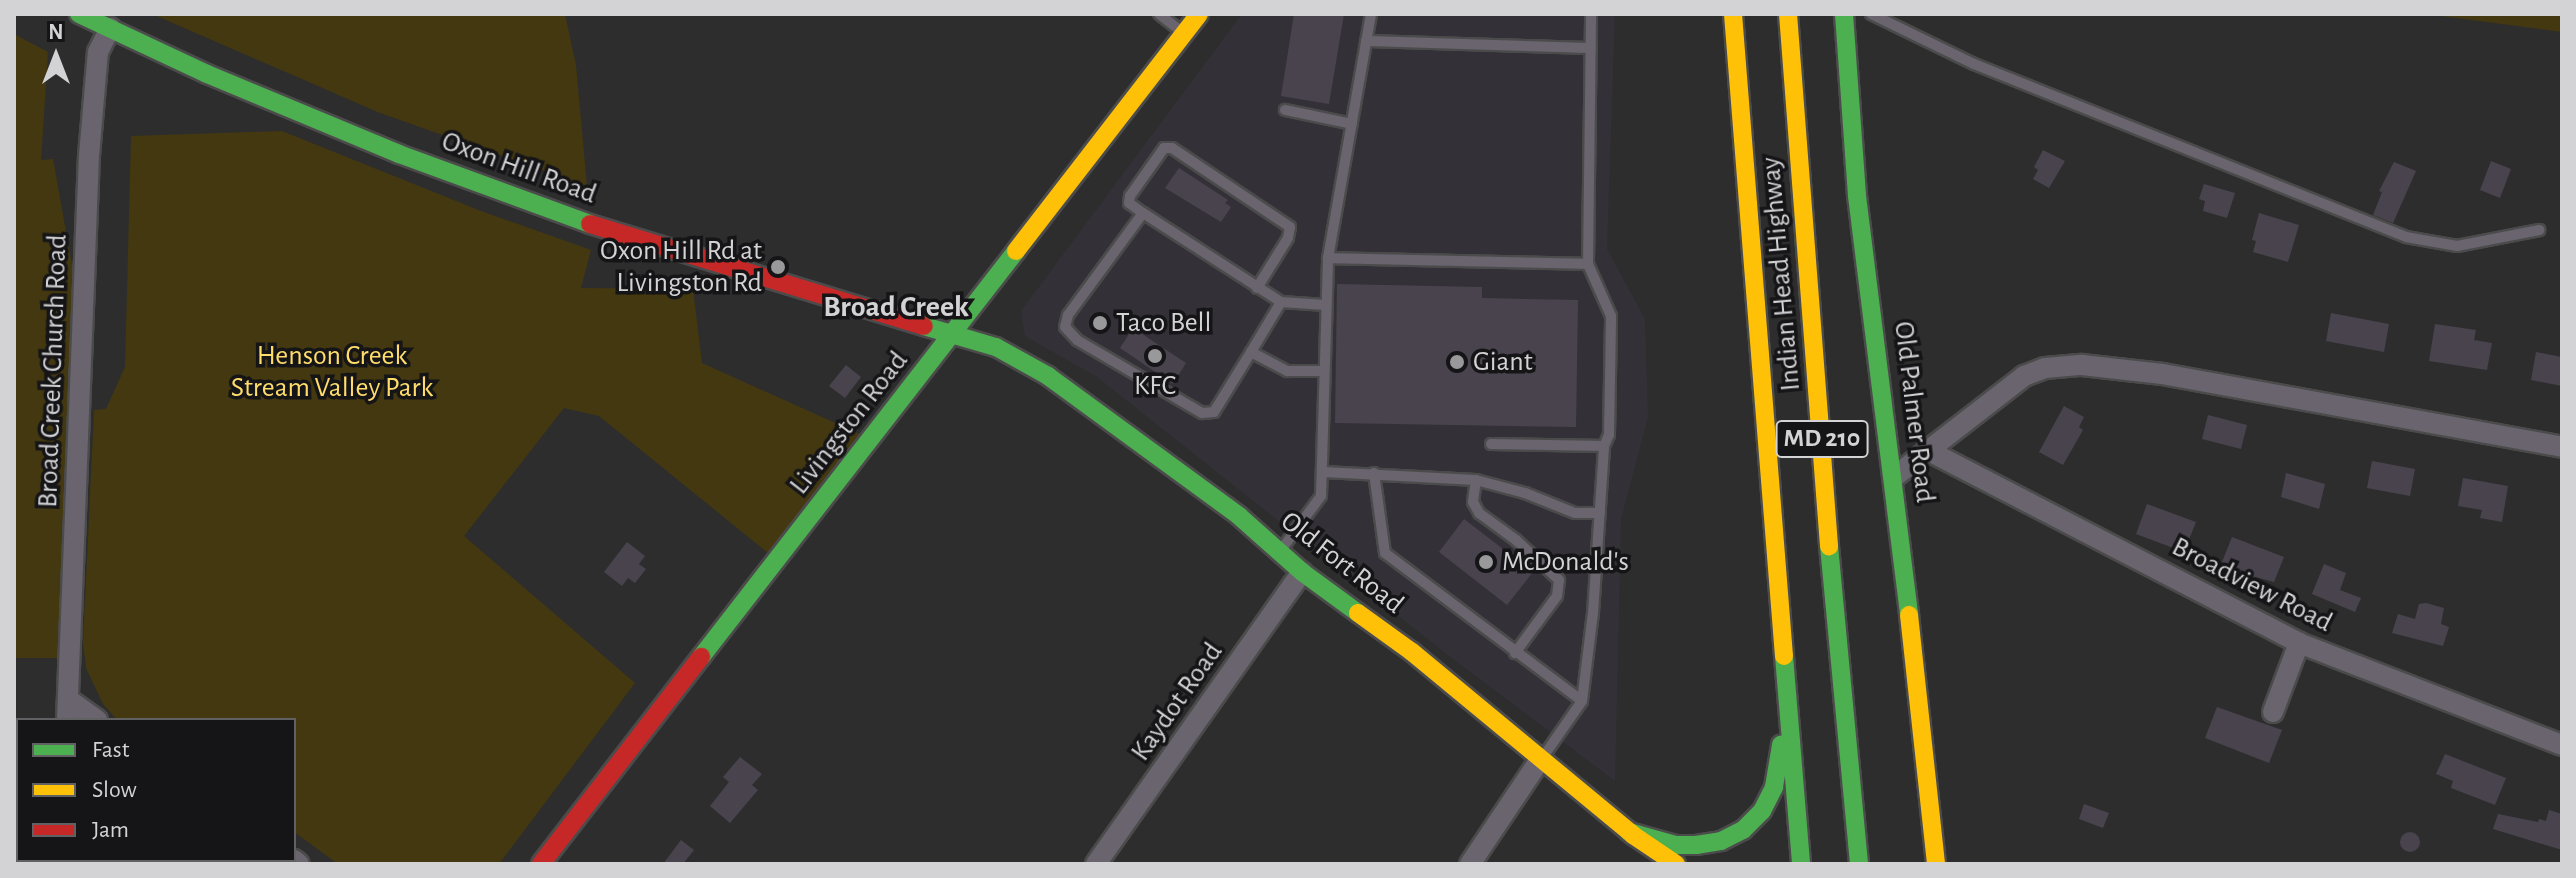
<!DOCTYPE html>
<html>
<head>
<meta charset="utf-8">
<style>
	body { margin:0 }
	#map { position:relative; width:2576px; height:878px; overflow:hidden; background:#2d2d2d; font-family:"Alegreya Sans",sans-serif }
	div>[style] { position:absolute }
	.built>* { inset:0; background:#343037 }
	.green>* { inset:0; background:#433810 }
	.building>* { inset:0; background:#49434e }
	.round { border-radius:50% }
	.roads { filter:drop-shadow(2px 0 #4b4b4b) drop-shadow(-2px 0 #4b4b4b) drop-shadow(0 2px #4b4b4b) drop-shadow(0 -2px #4b4b4b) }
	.lane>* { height:10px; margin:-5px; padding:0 5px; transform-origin:5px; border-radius:5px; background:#69646e }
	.street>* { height:20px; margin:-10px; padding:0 10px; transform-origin:10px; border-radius:10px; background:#69646e }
	.fast>* { height:18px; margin:-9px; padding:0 9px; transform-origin:9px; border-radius:9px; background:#4caf50 }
	.slow>* { height:18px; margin:-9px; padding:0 9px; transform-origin:9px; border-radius:9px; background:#ffc107 }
	.jam>* { height:18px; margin:-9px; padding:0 9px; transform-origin:9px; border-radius:9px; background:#c62828 }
	.dots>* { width:22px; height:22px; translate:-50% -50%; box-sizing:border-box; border:4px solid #151416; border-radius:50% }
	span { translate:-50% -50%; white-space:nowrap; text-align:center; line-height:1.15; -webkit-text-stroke:7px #151416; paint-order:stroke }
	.shield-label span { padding:2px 6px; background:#151416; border:2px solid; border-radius:6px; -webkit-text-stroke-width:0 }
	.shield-label { font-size:26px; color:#d3d2d4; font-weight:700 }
	.street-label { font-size:28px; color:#d3d2d4 }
	.poi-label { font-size:28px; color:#d3d2d4 }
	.right { translate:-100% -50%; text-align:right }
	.left { translate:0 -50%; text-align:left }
	.park-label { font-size:28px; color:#fedd6a }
	.neighbourhood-label { font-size:30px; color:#d3d2d4; font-weight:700 }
	.frame { position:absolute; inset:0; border:16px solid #d3d2d4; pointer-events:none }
	.legend { position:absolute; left:16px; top:718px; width:280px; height:144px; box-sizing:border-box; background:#151416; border:2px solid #616062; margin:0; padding:10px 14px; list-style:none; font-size:24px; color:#d3d2d4 }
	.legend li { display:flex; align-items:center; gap:16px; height:40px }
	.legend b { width:40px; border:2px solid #616062 }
	.north { position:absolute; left:16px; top:16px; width:80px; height:80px; -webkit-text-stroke:6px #151416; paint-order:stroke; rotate:0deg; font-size:22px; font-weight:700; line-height:32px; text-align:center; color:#d3d2d4 }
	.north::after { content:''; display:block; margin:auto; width:28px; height:36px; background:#d3d2d4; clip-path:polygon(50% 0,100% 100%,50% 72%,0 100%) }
</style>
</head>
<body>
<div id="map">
	<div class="built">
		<div style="clip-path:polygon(1242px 14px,1615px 14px,1607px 249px,1645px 319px,1648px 417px,1621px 519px,1615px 781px,1448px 655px,1097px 377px,1025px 336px,1021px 311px)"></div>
	</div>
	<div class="green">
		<div style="clip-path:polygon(152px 14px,565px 14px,576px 65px,587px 186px,380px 113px)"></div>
		<div style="clip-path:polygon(2426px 14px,2562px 14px,2562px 32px)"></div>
		<div style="clip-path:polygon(14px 34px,48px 52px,41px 160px,53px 159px,74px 277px,65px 658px,14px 658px)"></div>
		<div style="clip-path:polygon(282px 131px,481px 211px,591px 250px,581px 288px,693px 289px,702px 363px,862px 435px,768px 553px,599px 416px,564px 408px,464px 536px,635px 683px,499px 864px,338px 864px,294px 832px,294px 720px,117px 720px,103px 704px,86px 668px,83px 643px,94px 410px,106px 409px,125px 367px,131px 136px)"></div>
		<div style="clip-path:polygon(84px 860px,268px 860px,268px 864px,84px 864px)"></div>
	</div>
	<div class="building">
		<div style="clip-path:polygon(1294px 14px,1344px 14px,1329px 104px,1281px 96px)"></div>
		<div style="clip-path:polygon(2043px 150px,2065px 161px,2049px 188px,2033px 179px,2038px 170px,2034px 167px)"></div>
		<div style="clip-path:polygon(2491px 161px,2511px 169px,2500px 198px,2480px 190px)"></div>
		<div style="clip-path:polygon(2394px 162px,2416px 171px,2393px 223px,2373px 215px,2382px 192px,2379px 191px)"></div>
		<div style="clip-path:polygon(1179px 168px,1228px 200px,1225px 203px,1231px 207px,1221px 222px,1165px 188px)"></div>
		<div style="clip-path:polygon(2204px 184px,2235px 193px,2227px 218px,2203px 211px,2205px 201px,2199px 199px)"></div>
		<div style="clip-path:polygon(2259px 213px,2299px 225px,2288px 262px,2253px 252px,2256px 241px,2252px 240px)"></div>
		<div style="clip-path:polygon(1337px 284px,1482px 287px,1482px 298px,1578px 300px,1576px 427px,1335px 423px)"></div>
		<div style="clip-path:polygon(2331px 313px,2389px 324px,2384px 352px,2326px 341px)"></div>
		<div style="clip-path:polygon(2435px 324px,2476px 330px,2474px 340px,2492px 343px,2487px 370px,2429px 361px)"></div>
		<div style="clip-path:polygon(1133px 328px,1186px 363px,1173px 384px,1120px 348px)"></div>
		<div style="clip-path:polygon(2536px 352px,2562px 357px,2562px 386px,2531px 380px)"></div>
		<div style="clip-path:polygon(846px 365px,861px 377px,845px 398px,829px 386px)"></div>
		<div style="clip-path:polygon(2064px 406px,2084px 417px,2079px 427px,2083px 430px,2063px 465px,2039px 452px)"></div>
		<div style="clip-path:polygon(2208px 415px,2247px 425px,2241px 449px,2202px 439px)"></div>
		<div style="clip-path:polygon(2372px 461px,2415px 469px,2410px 496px,2367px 488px)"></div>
		<div style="clip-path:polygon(2286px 473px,2325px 484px,2319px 509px,2281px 497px)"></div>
		<div style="clip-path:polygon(2463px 478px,2508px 486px,2502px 522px,2480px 518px,2482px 510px,2458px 506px)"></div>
		<div style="clip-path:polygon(2147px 504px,2196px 522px,2184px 552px,2136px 534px)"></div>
		<div style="clip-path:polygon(1464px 519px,1533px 572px,1507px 605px,1439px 552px)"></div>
		<div style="clip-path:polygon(2232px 537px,2284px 557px,2274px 582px,2233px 571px,2235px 567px,2222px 562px)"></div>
		<div style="clip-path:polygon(627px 542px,645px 556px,639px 564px,646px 569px,635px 583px,628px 578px,622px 586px,604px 572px)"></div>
		<div style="clip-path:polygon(2324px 564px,2346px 573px,2340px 590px,2361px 598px,2355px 612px,2312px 594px)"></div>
		<div style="clip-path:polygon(2426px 603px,2444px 608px,2441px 624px,2449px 627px,2443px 646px,2392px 633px,2398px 614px,2415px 619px,2419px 604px)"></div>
		<div style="clip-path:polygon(2217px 707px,2282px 730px,2269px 763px,2205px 738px)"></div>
		<div style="clip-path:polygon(2445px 754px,2506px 778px,2495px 805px,2451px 788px,2453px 781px,2436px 774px)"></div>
		<div style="clip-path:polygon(740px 757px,762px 774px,752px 785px,758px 790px,730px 823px,710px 806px,729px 782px,723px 777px)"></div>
		<div style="clip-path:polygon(2084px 804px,2109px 813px,2103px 828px,2079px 819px)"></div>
		<div style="clip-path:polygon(2549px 810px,2562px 814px,2562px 850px,2493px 829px,2498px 814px,2538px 822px,2539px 819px,2546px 821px)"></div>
		<div class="round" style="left:2400px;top:832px;width:20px;height:20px"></div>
		<div style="clip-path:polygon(681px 840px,694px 850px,683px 864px,663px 864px)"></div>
	</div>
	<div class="roads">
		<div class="lane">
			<div style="left:1159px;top:14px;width:31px;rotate:38deg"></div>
			<div style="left:1871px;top:14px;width:114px;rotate:25.9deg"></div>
			<div style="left:1974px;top:64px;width:465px;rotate:21.8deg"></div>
			<div style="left:2406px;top:237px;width:52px;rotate:10deg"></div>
			<div style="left:2457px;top:246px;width:84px;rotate:-11deg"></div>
			<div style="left:1366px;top:41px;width:225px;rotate:1.8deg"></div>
			<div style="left:1285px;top:110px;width:68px;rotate:11.8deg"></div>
			<div style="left:1143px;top:213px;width:164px;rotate:32.8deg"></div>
			<div style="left:1281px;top:302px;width:45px;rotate:3.8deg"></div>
			<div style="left:1328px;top:258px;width:260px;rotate:1.3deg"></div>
			<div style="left:1257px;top:288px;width:59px;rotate:-58.2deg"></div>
			<div style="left:1288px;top:238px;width:11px;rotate:-80deg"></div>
			<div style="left:1290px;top:227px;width:142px;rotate:-146.2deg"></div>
			<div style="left:1172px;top:148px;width:8px;rotate:180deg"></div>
			<div style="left:1164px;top:148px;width:59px;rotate:125.3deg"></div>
			<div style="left:1130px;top:196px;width:7px;rotate:98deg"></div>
			<div style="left:1129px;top:203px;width:17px;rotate:36deg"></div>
			<div style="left:1143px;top:213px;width:127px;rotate:126.3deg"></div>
			<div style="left:1068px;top:315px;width:12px;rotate:104deg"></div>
			<div style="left:1065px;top:327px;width:18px;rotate:47deg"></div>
			<div style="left:1077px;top:340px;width:145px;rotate:30.3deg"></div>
			<div style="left:1202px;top:413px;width:12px;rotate:-5deg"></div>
			<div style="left:1214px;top:412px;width:70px;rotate:-58.3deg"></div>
			<div style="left:1251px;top:352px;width:41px;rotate:27.8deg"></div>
			<div style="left:1287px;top:371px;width:37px"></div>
			<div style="left:1251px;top:352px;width:58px;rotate:-59deg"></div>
			<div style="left:1491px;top:444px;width:113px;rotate:1deg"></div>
			<div style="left:1324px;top:472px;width:152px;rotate:3deg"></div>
			<div style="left:1476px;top:480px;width:51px;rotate:14.9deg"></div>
			<div style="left:1525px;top:493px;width:54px;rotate:21.8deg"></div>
			<div style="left:1575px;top:513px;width:25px"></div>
			<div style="left:1374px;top:473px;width:81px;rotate:82.2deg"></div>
			<div style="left:1385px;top:553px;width:246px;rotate:36.9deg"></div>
			<div style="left:1476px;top:480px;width:22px;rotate:98deg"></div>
			<div style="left:1473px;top:502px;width:13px;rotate:61deg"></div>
			<div style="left:1479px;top:513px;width:46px;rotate:36.1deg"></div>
			<div style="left:1516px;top:540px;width:59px;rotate:42.9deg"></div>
			<div style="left:1559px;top:580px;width:16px;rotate:97deg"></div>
			<div style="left:1557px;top:596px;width:71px;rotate:126.4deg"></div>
			<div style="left:1281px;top:550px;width:67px;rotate:-53.5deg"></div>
			<div style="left:1321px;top:496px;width:238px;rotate:-88.3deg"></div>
			<div style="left:1328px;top:258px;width:248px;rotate:-80deg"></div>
			<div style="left:1543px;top:757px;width:68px;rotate:-55.1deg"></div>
			<div style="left:1582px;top:701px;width:89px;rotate:-82.9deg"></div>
			<div style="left:1593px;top:613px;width:167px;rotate:-86.2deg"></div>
			<div style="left:1604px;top:446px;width:12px;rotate:-66deg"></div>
			<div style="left:1609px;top:435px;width:119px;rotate:-89deg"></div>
			<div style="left:1611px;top:316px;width:57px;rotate:-113.9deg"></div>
			<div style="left:1588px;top:264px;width:250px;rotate:-89.3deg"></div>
			<div style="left:14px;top:845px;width:4px"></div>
		</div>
		<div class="street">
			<div style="left:1927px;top:450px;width:419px;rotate:27.4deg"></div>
			<div style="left:2299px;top:643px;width:282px;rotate:21.2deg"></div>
			<div style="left:1894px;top:477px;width:165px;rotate:-37.8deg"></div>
			<div style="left:2024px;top:376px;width:22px;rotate:-21deg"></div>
			<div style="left:2045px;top:368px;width:37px;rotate:-5deg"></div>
			<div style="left:2082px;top:365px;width:81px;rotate:6.4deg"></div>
			<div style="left:2162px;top:374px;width:407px;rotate:10.3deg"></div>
			<div style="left:68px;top:699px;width:36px;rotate:36deg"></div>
			<div style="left:2273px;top:712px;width:74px;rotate:-69.4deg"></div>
			<div style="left:67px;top:720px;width:564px;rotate:-87.77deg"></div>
			<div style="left:89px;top:156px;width:104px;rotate:-85.1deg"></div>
			<div style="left:98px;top:52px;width:27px;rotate:-63deg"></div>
			<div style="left:294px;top:860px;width:6px;rotate:39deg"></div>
			<div style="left:64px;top:864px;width:4px;rotate:-90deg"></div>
			<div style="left:1096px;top:864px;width:357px;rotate:-54.8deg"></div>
			<div style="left:1470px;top:864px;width:125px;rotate:-56.1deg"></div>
		</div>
		<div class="fast">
			<div style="left:79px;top:14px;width:141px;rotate:25.1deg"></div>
			<div style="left:207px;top:74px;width:208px;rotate:22.6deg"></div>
			<div style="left:399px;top:154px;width:203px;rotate:20.1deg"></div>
			<div style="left:1844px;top:14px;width:182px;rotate:85.9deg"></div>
			<div style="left:1857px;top:196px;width:422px;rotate:82.9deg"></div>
			<div style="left:924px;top:326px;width:75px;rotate:16.3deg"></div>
			<div style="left:996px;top:347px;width:60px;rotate:29.1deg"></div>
			<div style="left:1048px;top:376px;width:237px;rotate:36.2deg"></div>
			<div style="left:1239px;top:516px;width:84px;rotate:41.6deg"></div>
			<div style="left:1302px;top:572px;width:69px;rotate:36.2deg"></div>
			<div style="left:1829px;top:546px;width:319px;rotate:84.6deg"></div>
			<div style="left:1784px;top:656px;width:209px;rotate:85.3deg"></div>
			<div style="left:701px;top:657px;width:514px;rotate:-52.19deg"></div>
			<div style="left:1629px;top:832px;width:49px;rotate:15.5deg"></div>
			<div style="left:1676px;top:845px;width:20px"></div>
			<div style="left:1696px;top:845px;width:25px;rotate:-9deg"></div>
			<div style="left:1721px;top:841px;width:25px;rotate:-27deg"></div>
			<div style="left:1743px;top:830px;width:27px;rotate:-45deg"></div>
			<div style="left:1762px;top:811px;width:27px;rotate:-63deg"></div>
			<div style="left:1774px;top:787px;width:43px;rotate:-80.5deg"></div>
		</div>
		<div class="slow">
			<div style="left:1733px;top:14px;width:644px;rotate:85.46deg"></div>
			<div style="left:1788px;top:14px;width:534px;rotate:85.59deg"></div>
			<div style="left:1016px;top:251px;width:299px;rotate:-52.3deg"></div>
			<div style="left:1358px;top:613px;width:67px;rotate:35.8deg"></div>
			<div style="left:1412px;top:652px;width:287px;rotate:39.6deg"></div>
			<div style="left:1633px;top:835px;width:52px;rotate:34deg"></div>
			<div style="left:1909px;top:615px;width:250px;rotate:83.8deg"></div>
		</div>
		<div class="jam">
			<div style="left:590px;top:224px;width:349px;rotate:17deg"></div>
			<div style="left:541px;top:864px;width:262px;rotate:-52.3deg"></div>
		</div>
	</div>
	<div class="dots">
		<div style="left:778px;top:267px;background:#99989a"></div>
		<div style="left:1100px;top:323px;background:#99989a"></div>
		<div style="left:1155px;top:356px;background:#99989a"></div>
		<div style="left:1457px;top:362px;background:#99989a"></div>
		<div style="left:1486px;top:562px;background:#99989a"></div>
	</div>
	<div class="shield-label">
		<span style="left:1822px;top:439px">MD 210</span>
	</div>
	<div class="street-label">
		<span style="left:519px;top:168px;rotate:20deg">Oxon Hill Road</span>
		<span style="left:1781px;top:274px;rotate:-95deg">Indian Head Highway</span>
		<span style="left:53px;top:371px;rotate:-88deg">Broad Creek Church Road</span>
		<span style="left:1914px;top:412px;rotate:83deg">Old Palmer Road</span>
		<span style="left:849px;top:423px;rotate:-52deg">Livingston Road</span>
		<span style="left:1342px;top:563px;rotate:38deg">Old Fort Road</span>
		<span style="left:2252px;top:585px;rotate:27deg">Broadview Road</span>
		<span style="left:1177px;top:702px;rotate:-55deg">Kaydot Road</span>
	</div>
	<div class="poi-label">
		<span class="right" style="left:762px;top:267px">Oxon Hill Rd at<br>Livingston Rd</span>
		<span class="left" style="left:1116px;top:323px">Taco Bell</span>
		<span class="left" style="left:1473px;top:362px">Giant</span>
		<span style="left:1155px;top:386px">KFC</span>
		<span class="left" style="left:1502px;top:562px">McDonald's</span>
	</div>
	<div class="park-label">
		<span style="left:332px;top:372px">Henson Creek<br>Stream Valley Park</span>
	</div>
	<div class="neighbourhood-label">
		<span style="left:896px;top:307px">Broad Creek</span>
	</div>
	<div class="frame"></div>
	<ul class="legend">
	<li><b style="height:10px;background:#4caf50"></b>Fast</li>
	<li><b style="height:10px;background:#ffc107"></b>Slow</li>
	<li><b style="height:10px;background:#c62828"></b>Jam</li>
	</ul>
	<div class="north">N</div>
</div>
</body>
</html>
